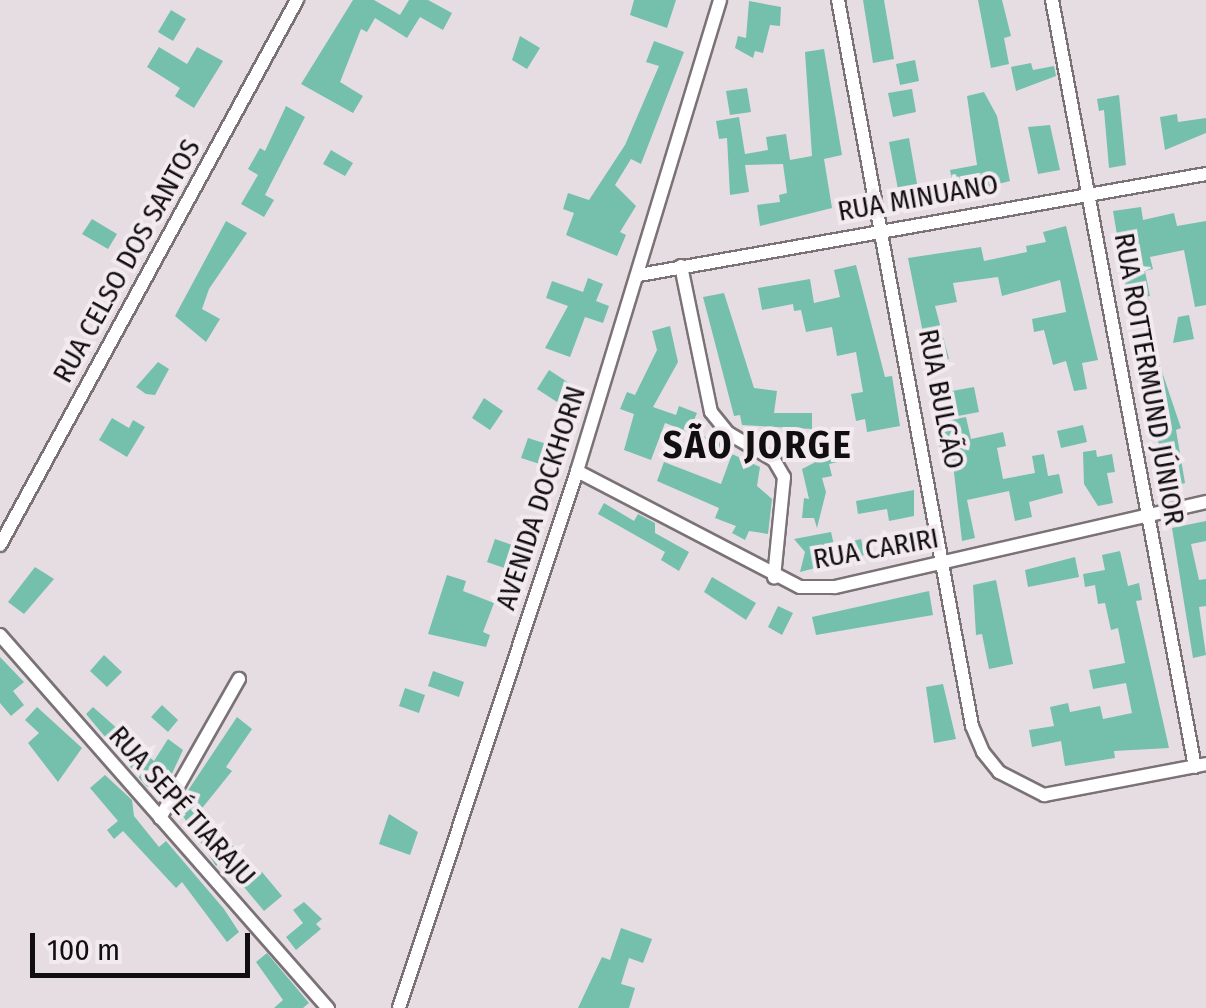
<!DOCTYPE html>
<html>
<head>
<meta charset="utf-8">
<style>
	body { margin:0 }
	#map { position:relative; width:1206px; height:1008px; overflow:hidden; background:#e6dde2; font-family:"Fira Sans Condensed",sans-serif }
	div>[style] { position:absolute }
	.building>* { inset:0; background:#75bfad }
	.roads { filter:drop-shadow(2px 0 #7a7277) drop-shadow(-2px 0 #7a7277) drop-shadow(0 2px #7a7277) drop-shadow(0 -2px #7a7277) }
	.minor>* { height:12px; margin:-6px; padding:0 6px; transform-origin:6px; border-radius:6px; background:#fff }
	span { translate:-50% -50%; white-space:nowrap; text-align:center; line-height:1.15; -webkit-text-stroke:8px #f3eaef; paint-order:stroke }
	.street-label { font-size:28px; color:#110e10 }
	.district-label { font-size:38px; color:#110e10; font-weight:700; letter-spacing:2.5px }
	.scale { position:absolute; left:30px; top:933px; width:220px; height:45px; box-sizing:border-box; border:5px solid #110e10; border-top:0; padding-left:12px; font-size:30px; line-height:35px; white-space:nowrap; color:#110e10; -webkit-text-stroke:8px #f3eaef; paint-order:stroke }
</style>
</head>
<body>
<div id="map">
	<div class="building">
		<div style="clip-path:polygon(353px 0,374px 0,400px 15px,409px 0,428px 0,452px 13px,443px 30px,420px 17px,407px 38px,375px 18px,367px 32px,361px 29px,340px 82px,363px 96px,353px 113px,301px 84px)"></div>
		<div style="clip-path:polygon(634px 0,676px 0,667px 28px,630px 15px)"></div>
		<div style="clip-path:polygon(863px 0,884px 0,894px 59px,873px 63px)"></div>
		<div style="clip-path:polygon(978px 0,1002px 0,1011px 36px,1004px 38px,1009px 64px,991px 68px)"></div>
		<div style="clip-path:polygon(749px 1px,781px 7px,780px 26px,770px 25px,763px 53px,755px 51px,753px 58px,735px 48px,738px 36px,746px 38px)"></div>
		<div style="clip-path:polygon(171px 10px,186px 19px,173px 41px,158px 32px)"></div>
		<div style="clip-path:polygon(520px 36px,540px 48px,527px 69px,512px 60px)"></div>
		<div style="clip-path:polygon(654px 41px,684px 52px,641px 164px,631px 159px,615px 185px,636px 206px,620px 232px,626px 235px,617px 256px,566px 235px,574px 213px,563px 209px,568px 193px,589px 200px,625px 145px,659px 66px,646px 62px)"></div>
		<div style="clip-path:polygon(159px 47px,187px 64px,197px 47px,223px 61px,194px 108px,175px 96px,180px 88px,147px 67px)"></div>
		<div style="clip-path:polygon(824px 49px,842px 155px,824px 159px,832px 208px,760px 226px,757px 205px,780px 202px,779px 195px,787px 193px,783px 164px,745px 165px,749px 192px,730px 195px,727px 138px,719px 139px,716px 121px,739px 117px,745px 154px,768px 150px,766px 137px,786px 134px,790px 160px,812px 156px,805px 52px)"></div>
		<div style="clip-path:polygon(915px 60px,919px 81px,900px 85px,896px 64px)"></div>
		<div style="clip-path:polygon(1031px 63px,1033px 70px,1054px 66px,1056px 76px,1016px 91px,1011px 67px)"></div>
		<div style="clip-path:polygon(747px 88px,751px 112px,730px 115px,726px 91px)"></div>
		<div style="clip-path:polygon(912px 89px,916px 112px,893px 117px,888px 93px)"></div>
		<div style="clip-path:polygon(984px 92px,997px 116px,1010px 181px,955px 195px,950px 170px,977px 165px,967px 96px)"></div>
		<div style="clip-path:polygon(1119px 95px,1126px 165px,1109px 168px,1104px 110px,1099px 111px,1097px 99px)"></div>
		<div style="clip-path:polygon(286px 106px,305px 117px,265px 195px,274px 200px,264px 217px,241px 204px,258px 175px,248px 169px,260px 148px,265px 151px)"></div>
		<div style="clip-path:polygon(1177px 114px,1178px 122px,1206px 118px,1206px 133px,1165px 150px,1160px 117px)"></div>
		<div style="clip-path:polygon(1050px 125px,1060px 170px,1038px 174px,1028px 127px)"></div>
		<div style="clip-path:polygon(909px 138px,920px 201px,901px 205px,889px 142px)"></div>
		<div style="clip-path:polygon(331px 150px,353px 163px,345px 176px,323px 164px)"></div>
		<div style="clip-path:polygon(1141px 207px,1143px 220px,1174px 213px,1177px 226px,1206px 221px,1206px 305px,1195px 307px,1184px 250px,1150px 257px,1153px 269px,1145px 271px,1150px 296px,1128px 300px,1113px 211px)"></div>
		<div style="clip-path:polygon(92px 219px,117px 234px,108px 249px,82px 234px)"></div>
		<div style="clip-path:polygon(226px 221px,247px 233px,209px 289px,202px 309px,220px 319px,206px 342px,175px 316px)"></div>
		<div style="clip-path:polygon(1066px 226px,1098px 360px,1082px 363px,1087px 389px,1074px 391px,1066px 361px,1053px 365px,1044px 330px,1034px 332px,1032px 319px,1066px 312px,1060px 280px,1002px 296px,998px 277px,953px 283px,957px 302px,935px 306px,949px 359px,929px 363px,908px 258px,981px 247px,984px 261px,1027px 252px,1026px 246px,1046px 242px,1043px 232px)"></div>
		<div style="clip-path:polygon(856px 265px,885px 377px,892px 376px,900px 426px,867px 432px,865px 419px,856px 421px,851px 394px,863px 392px,856px 352px,837px 356px,832px 327px,806px 332px,801px 310px,794px 311px,793px 304px,762px 310px,758px 288px,810px 279px,814px 303px,840px 297px,834px 270px)"></div>
		<div style="clip-path:polygon(588px 278px,603px 284px,596px 301px,609px 306px,603px 323px,585px 317px,570px 357px,545px 348px,568px 306px,546px 298px,552px 281px,583px 292px)"></div>
		<div style="clip-path:polygon(724px 293px,754px 388px,777px 391px,774px 413px,812px 413px,812px 429px,742px 425px,740px 415px,734px 416px,703px 297px)"></div>
		<div style="clip-path:polygon(1189px 315px,1194px 339px,1173px 343px,1178px 317px)"></div>
		<div style="clip-path:polygon(670px 326px,678px 362px,653px 407px,676px 415px,679px 406px,697px 413px,689px 432px,665px 423px,651px 460px,624px 450px,634px 414px,620px 409px,627px 392px,635px 395px,657px 350px,652px 331px)"></div>
		<div style="clip-path:polygon(1156px 354px,1181px 428px,1176px 430px,1185px 483px,1166px 488px,1144px 357px)"></div>
		<div style="clip-path:polygon(158px 362px,169px 369px,155px 395px,146px 394px,136px 387px)"></div>
		<div style="clip-path:polygon(549px 370px,569px 383px,557px 402px,537px 389px)"></div>
		<div style="clip-path:polygon(974px 387px,979px 412px,958px 416px,952px 391px)"></div>
		<div style="clip-path:polygon(484px 398px,503px 411px,490px 430px,472px 418px)"></div>
		<div style="clip-path:polygon(966px 417px,971px 439px,1003px 432px,1006px 446px,997px 448px,1003px 479px,1035px 473px,1032px 456px,1044px 454px,1048px 476px,1059px 474px,1063px 493px,1029px 502px,1032px 517px,1015px 521px,1009px 491px,967px 500px,975px 538px,962px 541px,951px 447px,940px 449px,935px 423px)"></div>
		<div style="clip-path:polygon(112px 418px,129px 428px,133px 420px,145px 427px,127px 457px,99px 440px)"></div>
		<div style="clip-path:polygon(1083px 425px,1087px 442px,1061px 448px,1057px 431px)"></div>
		<div style="clip-path:polygon(691px 431px,721px 443px,716px 457px,686px 445px)"></div>
		<div style="clip-path:polygon(528px 438px,550px 445px,543px 465px,521px 458px)"></div>
		<div style="clip-path:polygon(839px 450px,841px 461px,829px 464px,832px 476px,822px 478px,826px 492px,817px 528px,814px 518px,802px 518px,804px 498px,809px 499px,802px 469px)"></div>
		<div style="clip-path:polygon(1096px 450px,1097px 457px,1112px 454px,1115px 472px,1107px 473px,1113px 503px,1098px 506px,1084px 484px,1083px 452px)"></div>
		<div style="clip-path:polygon(732px 454px,760px 467px,757px 486px,772px 499px,768px 534px,749px 531px,745px 540px,732px 533px,736px 526px,715px 518px,719px 508px,657px 481px,664px 462px,721px 484px)"></div>
		<div style="clip-path:polygon(914px 490px,914px 516px,889px 521px,887px 509px,858px 514px,856px 501px)"></div>
		<div style="clip-path:polygon(604px 503px,634px 521px,638px 514px,655px 523px,655px 533px,689px 552px,679px 571px,661px 560px,665px 552px,598px 514px)"></div>
		<div style="clip-path:polygon(1206px 521px,1206px 541px,1191px 544px,1199px 580px,1206px 579px,1206px 606px,1199px 607px,1206px 655px,1193px 658px,1172px 528px)"></div>
		<div style="clip-path:polygon(831px 532px,834px 545px,861px 539px,865px 555px,800px 572px,805px 552px,794px 539px)"></div>
		<div style="clip-path:polygon(495px 539px,515px 546px,507px 569px,487px 562px)"></div>
		<div style="clip-path:polygon(1120px 551px,1128px 586px,1139px 583px,1142px 600px,1136px 601px,1169px 748px,1114px 751px,1115px 758px,1065px 766px,1061px 741px,1032px 747px,1029px 730px,1054px 726px,1050px 707px,1068px 703px,1070px 712px,1100px 706px,1103px 719px,1132px 713px,1126px 683px,1093px 689px,1089px 670px,1125px 663px,1118px 628px,1111px 630px,1105px 603px,1098px 604px,1095px 585px,1085px 587px,1083px 574px,1105px 570px,1102px 555px)"></div>
		<div style="clip-path:polygon(1075px 557px,1079px 577px,1028px 587px,1025px 570px)"></div>
		<div style="clip-path:polygon(35px 567px,54px 579px,24px 614px,8px 602px)"></div>
		<div style="clip-path:polygon(447px 575px,466px 581px,463px 591px,494px 603px,483px 632px,490px 635px,486px 647px,428px 634px)"></div>
		<div style="clip-path:polygon(712px 577px,756px 603px,746px 620px,704px 592px)"></div>
		<div style="clip-path:polygon(996px 580px,1013px 664px,989px 669px,982px 634px,976px 635px,973px 585px)"></div>
		<div style="clip-path:polygon(929px 591px,933px 615px,816px 635px,812px 617px)"></div>
		<div style="clip-path:polygon(778px 606px,793px 613px,782px 635px,768px 627px)"></div>
		<div style="clip-path:polygon(104px 655px,122px 672px,107px 687px,90px 671px)"></div>
		<div style="clip-path:polygon(0 657px,24px 682px,13px 691px,24px 705px,11px 716px,0 703px)"></div>
		<div style="clip-path:polygon(433px 671px,464px 682px,459px 697px,428px 686px)"></div>
		<div style="clip-path:polygon(943px 684px,956px 739px,934px 743px,926px 687px)"></div>
		<div style="clip-path:polygon(405px 688px,425px 695px,419px 713px,399px 706px)"></div>
		<div style="clip-path:polygon(162px 705px,178px 720px,168px 732px,151px 717px)"></div>
		<div style="clip-path:polygon(37px 707px,82px 748px,58px 782px,28px 743px,39px 733px,25px 720px)"></div>
		<div style="clip-path:polygon(93px 707px,154px 761px,168px 739px,183px 750px,162px 795px,146px 786px,86px 714px)"></div>
		<div style="clip-path:polygon(237px 717px,252px 729px,226px 767px,232px 771px,199px 812px,236px 849px,216px 866px,177px 807px)"></div>
		<div style="clip-path:polygon(105px 775px,132px 800px,134px 816px,159px 847px,166px 841px,224px 909px,239px 932px,227px 942px,182px 882px,176px 888px,123px 831px,114px 839px,107px 830px,118px 821px,90px 788px)"></div>
		<div style="clip-path:polygon(389px 814px,418px 832px,410px 855px,379px 844px)"></div>
		<div style="clip-path:polygon(262px 872px,282px 896px,264px 911px,244px 887px)"></div>
		<div style="clip-path:polygon(304px 902px,322px 919px,316px 924px,321px 929px,296px 950px,286px 937px,303px 923px,293px 910px)"></div>
		<div style="clip-path:polygon(621px 928px,652px 939px,643px 963px,629px 958px,621px 984px,635px 988px,629px 1008px,578px 1008px,602px 957px,610px 960px)"></div>
		<div style="clip-path:polygon(267px 953px,309px 1003px,303px 1008px,274px 1008px,283px 1000px,256px 962px)"></div>
	</div>
	<div class="roads">
		<div class="minor">
			<div style="left:838px;top:0;width:738px;rotate:79.54deg"></div>
			<div style="left:972px;top:726px;width:28px;rotate:67deg"></div>
			<div style="left:983px;top:752px;width:26px;rotate:51deg"></div>
			<div style="left:999px;top:772px;width:51px;rotate:27.1deg"></div>
			<div style="left:1044px;top:795px;width:165px;rotate:-10.8deg"></div>
			<div style="left:1052px;top:0;width:780px;rotate:79.44deg"></div>
			<div style="left:681px;top:266px;width:149px;rotate:78.4deg"></div>
			<div style="left:711px;top:412px;width:27px;rotate:51deg"></div>
			<div style="left:728px;top:433px;width:53px;rotate:30.4deg"></div>
			<div style="left:774px;top:460px;width:20px;rotate:60deg"></div>
			<div style="left:784px;top:477px;width:101px;rotate:95.7deg"></div>
			<div style="left:639px;top:275px;width:576px;rotate:-10.1deg"></div>
			<div style="left:577px;top:471px;width:251px;rotate:27.5deg"></div>
			<div style="left:800px;top:587px;width:35px"></div>
			<div style="left:835px;top:587px;width:381px;rotate:-12.9deg"></div>
			<div style="left:0;top:545px;width:621px;rotate:-61.41deg"></div>
			<div style="left:0;top:635px;width:497px;rotate:48.7deg"></div>
			<div style="left:160px;top:818px;width:160px;rotate:-60.4deg"></div>
			<div style="left:399px;top:1008px;width:566px;rotate:-71.66deg"></div>
			<div style="left:577px;top:471px;width:492px;rotate:-73.1deg"></div>
		</div>
	</div>
	<div class="street-label">
		<span style="left:918px;top:198px;rotate:-10deg">RUA MINUANO</span>
		<span style="left:127px;top:261px;rotate:-61deg">RUA CELSO DOS SANTOS</span>
		<span style="left:1149px;top:379px;rotate:80deg">RUA ROTTERMUND JÚNIOR</span>
		<span style="left:941px;top:399px;rotate:79deg">RUA BULCÃO</span>
		<span style="left:541px;top:498px;rotate:-72deg">AVENIDA DOCKHORN</span>
		<span style="left:876px;top:549px;rotate:-10deg">RUA CARIRI</span>
		<span style="left:182px;top:806px;rotate:48deg">RUA SEPÉ TIARAJU</span>
	</div>
	<div class="district-label">
		<span style="left:758px;top:446px">SÃO JORGE</span>
	</div>
	<div class="scale">100 m</div>
</div>
</body>
</html>
